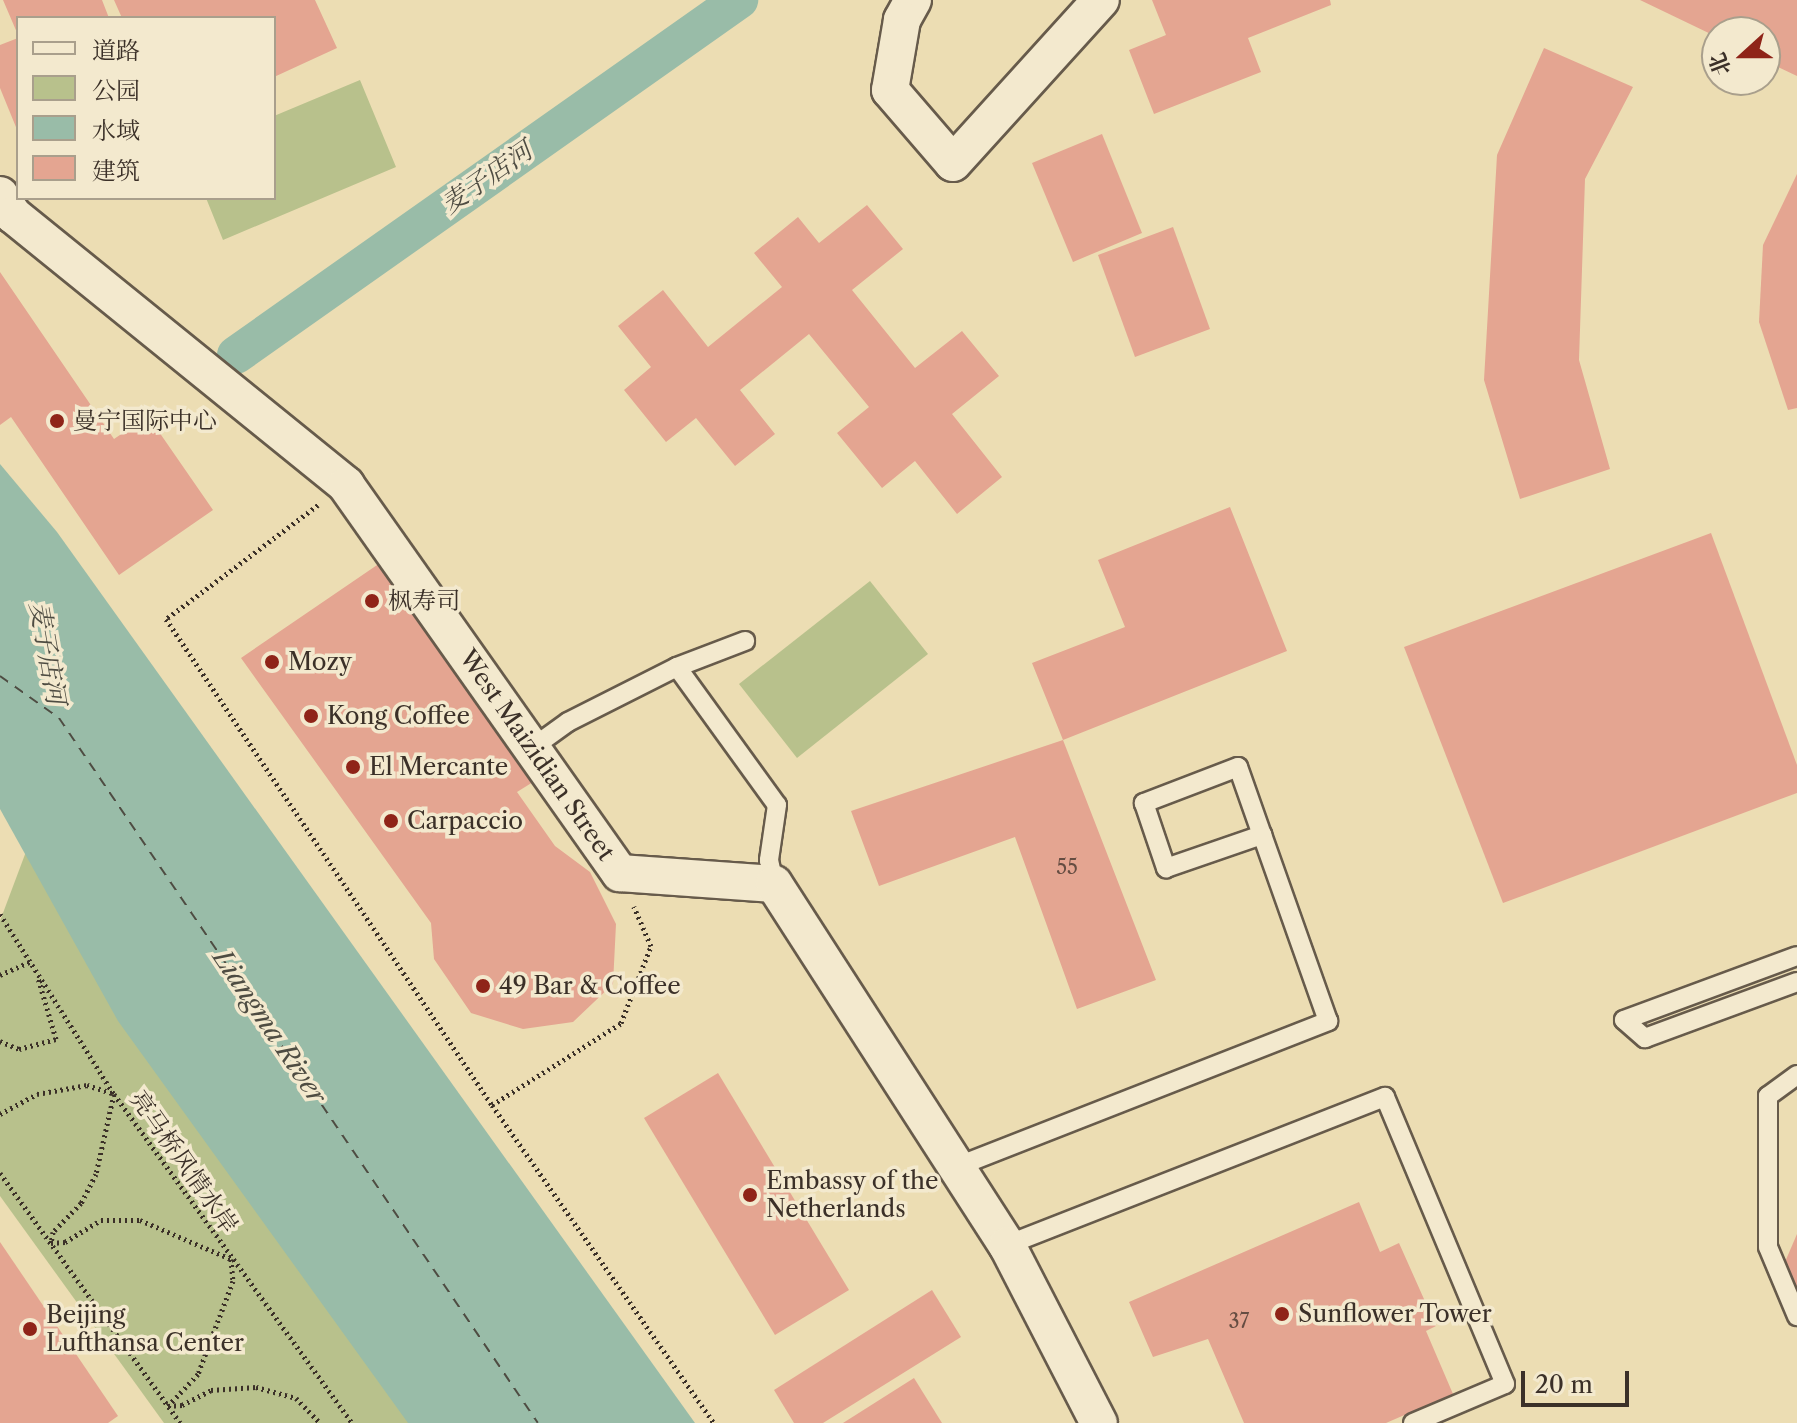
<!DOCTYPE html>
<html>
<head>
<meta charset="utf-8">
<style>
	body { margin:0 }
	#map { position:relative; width:1797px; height:1423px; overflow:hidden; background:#ecddb3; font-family:"Libre Caslon Text","Noto Serif SC",serif }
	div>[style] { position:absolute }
	.green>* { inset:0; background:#b8c18c }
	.water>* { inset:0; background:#99bca8 }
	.canal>* { height:38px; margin:-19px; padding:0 19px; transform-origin:19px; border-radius:19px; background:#99bca8 }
	.ferry>* { height:2px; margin-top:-1px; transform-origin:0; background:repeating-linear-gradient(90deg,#4e4c42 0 10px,transparent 0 18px) }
	.building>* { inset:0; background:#e4a591 }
	.path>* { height:5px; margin-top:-2.5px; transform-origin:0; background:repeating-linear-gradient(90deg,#3b3028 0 2px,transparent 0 6px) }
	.roads { filter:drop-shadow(2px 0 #675b4b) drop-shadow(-2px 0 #675b4b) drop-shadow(0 2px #675b4b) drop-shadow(0 -2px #675b4b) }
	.lane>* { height:18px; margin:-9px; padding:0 9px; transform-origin:9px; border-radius:9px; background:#f3e9ce }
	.street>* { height:36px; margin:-18px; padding:0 18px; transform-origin:18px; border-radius:18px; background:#f3e9ce }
	.dots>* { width:22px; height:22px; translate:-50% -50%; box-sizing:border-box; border:4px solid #f3e9ce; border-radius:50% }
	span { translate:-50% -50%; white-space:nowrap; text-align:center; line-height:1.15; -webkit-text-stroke:7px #f3e9ce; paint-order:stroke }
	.number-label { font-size:20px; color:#654d42 }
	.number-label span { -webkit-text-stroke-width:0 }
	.poi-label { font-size:24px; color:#3b3028 }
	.left { translate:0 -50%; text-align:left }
	.street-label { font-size:24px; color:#3b3028 }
	.water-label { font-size:26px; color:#4e4c42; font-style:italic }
	.legend { position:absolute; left:16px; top:16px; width:260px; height:184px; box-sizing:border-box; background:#f3e9ce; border:2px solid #a99f8c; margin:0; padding:10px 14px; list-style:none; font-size:24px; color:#3b3028 }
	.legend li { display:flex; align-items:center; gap:16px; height:40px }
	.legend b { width:40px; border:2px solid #a99f8c }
	.north { position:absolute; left:1701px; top:16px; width:80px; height:80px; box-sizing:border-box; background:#f3e9ce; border:2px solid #a99f8c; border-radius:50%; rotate:249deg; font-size:22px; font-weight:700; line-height:32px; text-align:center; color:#3b3028 }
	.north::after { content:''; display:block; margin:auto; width:28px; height:36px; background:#8f2418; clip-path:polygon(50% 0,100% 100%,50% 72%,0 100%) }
	.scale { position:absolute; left:1521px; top:1371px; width:108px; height:36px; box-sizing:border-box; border:4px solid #3b3028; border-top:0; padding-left:10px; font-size:24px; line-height:28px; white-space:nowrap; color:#3b3028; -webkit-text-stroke:6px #f3e9ce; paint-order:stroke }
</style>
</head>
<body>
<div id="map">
	<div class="green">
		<div style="clip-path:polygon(360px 80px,396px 167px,223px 240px,206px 198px,274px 198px,274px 116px)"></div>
		<div style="clip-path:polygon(870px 581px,928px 654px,797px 758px,739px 684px)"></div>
		<div style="clip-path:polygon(30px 841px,410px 1423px,164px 1423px,0 1196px,0 921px)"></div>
	</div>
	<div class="water">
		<div style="clip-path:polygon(0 464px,57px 532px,695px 1423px,408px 1423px,118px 1021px,0 809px)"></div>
	</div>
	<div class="canal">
		<div style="left:236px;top:355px;width:616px;rotate:-35.21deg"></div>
	</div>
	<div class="ferry">
		<div style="left:0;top:676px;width:72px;rotate:35.4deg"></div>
		<div style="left:59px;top:718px;width:852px;rotate:55.81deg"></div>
	</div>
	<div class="building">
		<div style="clip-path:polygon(3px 0,102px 0,109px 18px,18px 18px,18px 35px)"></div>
		<div style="clip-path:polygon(114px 0,315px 0,337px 48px,274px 77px,274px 18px,122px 18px)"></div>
		<div style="clip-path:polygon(1152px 0,1330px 0,1331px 5px,1248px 38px,1261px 72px,1154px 114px,1129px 50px,1166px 35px)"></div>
		<div style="clip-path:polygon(1640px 0,1797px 0,1797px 76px,1765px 61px,1765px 32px,1717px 32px,1717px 37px)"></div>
		<div style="clip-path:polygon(18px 38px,18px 132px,0 88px,0 45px)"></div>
		<div style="clip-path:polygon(1544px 48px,1633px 87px,1585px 179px,1579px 360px,1610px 469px,1520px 499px,1484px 380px,1497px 155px)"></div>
		<div style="clip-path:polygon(1102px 134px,1142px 233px,1073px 262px,1032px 163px)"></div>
		<div style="clip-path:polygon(1797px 174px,1797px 408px,1788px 410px,1759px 322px,1763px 245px)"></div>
		<div style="clip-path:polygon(867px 205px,903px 249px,852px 290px,915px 368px,962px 331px,999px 376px,952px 414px,1002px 477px,957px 514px,915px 461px,882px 488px,837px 433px,869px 407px,809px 334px,740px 390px,775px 434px,735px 466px,696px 418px,666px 442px,624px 390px,651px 367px,618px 326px,663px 290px,708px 347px,782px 287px,754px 253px,798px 217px,819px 243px)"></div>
		<div style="clip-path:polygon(1173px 227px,1210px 329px,1135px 357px,1098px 255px)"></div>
		<div style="clip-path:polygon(0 272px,114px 439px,148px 416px,213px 510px,119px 575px,11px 417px,0 425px)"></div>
		<div style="clip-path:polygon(1230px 507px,1287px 651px,1063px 740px,1156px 980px,1077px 1009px,1015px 837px,879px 886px,851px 811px,1063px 740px,1032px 663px,1125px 627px,1098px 560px)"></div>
		<div style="clip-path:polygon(1711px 533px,1797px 765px,1797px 793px,1503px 903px,1404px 647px)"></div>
		<div style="clip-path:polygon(383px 561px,533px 782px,517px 792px,555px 846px,590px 872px,616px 924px,613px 984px,573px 1022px,523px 1029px,471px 1013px,434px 959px,431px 923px,241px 658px)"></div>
		<div style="clip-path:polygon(718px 1073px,849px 1290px,775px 1335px,644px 1118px)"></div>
		<div style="clip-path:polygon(1359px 1202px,1380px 1252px,1399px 1243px,1436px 1326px,1426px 1331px,1453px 1394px,1386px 1423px,1244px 1423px,1208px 1339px,1153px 1357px,1129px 1302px)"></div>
		<div style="clip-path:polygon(1797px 1234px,1797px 1289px,1785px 1262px)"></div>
		<div style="clip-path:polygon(0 1242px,118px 1416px,108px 1423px,0 1423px)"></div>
		<div style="clip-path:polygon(932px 1290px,961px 1337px,823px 1423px,794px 1423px,774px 1390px)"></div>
		<div style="clip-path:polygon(914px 1378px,942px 1423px,843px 1423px)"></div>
	</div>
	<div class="path">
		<div style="left:318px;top:505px;width:190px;rotate:143.1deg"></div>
		<div style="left:166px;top:619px;width:585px;rotate:56.15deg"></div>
		<div style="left:492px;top:1105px;width:388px;rotate:55.1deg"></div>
		<div style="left:0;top:914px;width:213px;rotate:57.7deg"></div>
		<div style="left:114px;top:1094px;width:406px;rotate:54.1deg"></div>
		<div style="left:0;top:975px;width:34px;rotate:-24deg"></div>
		<div style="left:0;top:1041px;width:21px;rotate:23deg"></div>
		<div style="left:19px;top:1049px;width:38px;rotate:-15deg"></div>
		<div style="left:56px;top:1039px;width:64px;rotate:-106.4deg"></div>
		<div style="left:492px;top:1105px;width:153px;rotate:-32.4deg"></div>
		<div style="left:621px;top:1023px;width:83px;rotate:-68.7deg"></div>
		<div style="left:651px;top:946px;width:43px;rotate:-113.6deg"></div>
		<div style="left:0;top:1114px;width:42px;rotate:-28.4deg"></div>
		<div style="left:37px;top:1094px;width:51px;rotate:-10.2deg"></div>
		<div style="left:87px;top:1085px;width:28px;rotate:18deg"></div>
		<div style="left:114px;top:1094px;width:82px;rotate:102.7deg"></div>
		<div style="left:96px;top:1174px;width:33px;rotate:117deg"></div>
		<div style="left:81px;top:1203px;width:40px;rotate:134deg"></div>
		<div style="left:53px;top:1232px;width:11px;rotate:100deg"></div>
		<div style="left:51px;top:1243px;width:14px;rotate:-4deg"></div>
		<div style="left:65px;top:1242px;width:42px;rotate:-31.4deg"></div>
		<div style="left:101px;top:1220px;width:39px"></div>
		<div style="left:140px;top:1220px;width:99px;rotate:23.2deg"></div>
		<div style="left:231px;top:1259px;width:22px;rotate:85deg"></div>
		<div style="left:233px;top:1281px;width:99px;rotate:110.6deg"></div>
		<div style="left:198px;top:1374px;width:44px;rotate:133.2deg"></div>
		<div style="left:168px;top:1406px;width:14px;rotate:-4deg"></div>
		<div style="left:182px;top:1405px;width:33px;rotate:-27deg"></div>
		<div style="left:211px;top:1390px;width:45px;rotate:-3.8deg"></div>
		<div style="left:256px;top:1387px;width:41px;rotate:15.4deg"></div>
		<div style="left:296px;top:1398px;width:35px;rotate:46deg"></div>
		<div style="left:0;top:1173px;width:308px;rotate:54.2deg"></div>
	</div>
	<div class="roads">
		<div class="lane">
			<div style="left:677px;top:667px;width:170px;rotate:54.1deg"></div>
			<div style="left:777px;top:805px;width:56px;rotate:98.3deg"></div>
			<div style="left:769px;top:860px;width:25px;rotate:78deg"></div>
			<div style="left:532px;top:748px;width:44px;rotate:-35.8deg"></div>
			<div style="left:568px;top:722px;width:122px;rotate:-26.8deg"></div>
			<div style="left:677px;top:667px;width:73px;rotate:-20.9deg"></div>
			<div style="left:1624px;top:1020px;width:28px;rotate:41deg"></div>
			<div style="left:1645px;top:1038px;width:162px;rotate:-20.2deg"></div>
			<div style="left:1624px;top:1020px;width:184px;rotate:-20.3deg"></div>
			<div style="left:1797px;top:1075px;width:36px;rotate:144deg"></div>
			<div style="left:1768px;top:1096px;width:151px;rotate:90deg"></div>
			<div style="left:1768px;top:1247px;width:75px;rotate:67.2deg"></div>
			<div style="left:956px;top:1167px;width:400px;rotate:-21.4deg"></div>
			<div style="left:1328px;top:1021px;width:197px;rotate:-109.5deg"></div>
			<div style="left:1262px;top:835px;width:72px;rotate:-109.4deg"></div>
			<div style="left:1238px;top:767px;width:101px;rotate:159deg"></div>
			<div style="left:1144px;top:803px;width:69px;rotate:71.3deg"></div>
			<div style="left:1166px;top:868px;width:102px;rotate:-19deg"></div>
			<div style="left:1007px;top:1245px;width:406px;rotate:-21.4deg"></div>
			<div style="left:1385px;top:1097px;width:311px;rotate:67.3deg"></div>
			<div style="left:1505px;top:1384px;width:100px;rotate:157deg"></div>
		</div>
		<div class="street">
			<div style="left:913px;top:0;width:23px;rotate:119deg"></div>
			<div style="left:902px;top:20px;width:71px;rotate:99.7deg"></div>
			<div style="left:890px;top:90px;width:96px;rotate:49.2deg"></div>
			<div style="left:953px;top:163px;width:220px;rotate:-47.8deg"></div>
			<div style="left:0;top:195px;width:24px;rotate:57deg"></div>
			<div style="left:13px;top:215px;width:429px;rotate:39deg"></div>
			<div style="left:346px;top:485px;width:475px;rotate:54.8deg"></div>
			<div style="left:620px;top:873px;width:154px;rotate:4.1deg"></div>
			<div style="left:774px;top:884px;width:430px;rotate:57.2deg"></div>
			<div style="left:1007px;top:1245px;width:200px;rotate:62.7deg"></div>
		</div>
	</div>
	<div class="dots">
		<div style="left:57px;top:421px;background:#8f2418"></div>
		<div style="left:372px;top:601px;background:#8f2418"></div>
		<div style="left:272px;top:662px;background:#8f2418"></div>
		<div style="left:311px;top:716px;background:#8f2418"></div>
		<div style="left:353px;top:767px;background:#8f2418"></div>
		<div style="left:391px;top:821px;background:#8f2418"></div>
		<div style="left:483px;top:986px;background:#8f2418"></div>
		<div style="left:750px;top:1195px;background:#8f2418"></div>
		<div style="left:1282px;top:1314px;background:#8f2418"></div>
		<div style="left:30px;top:1329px;background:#8f2418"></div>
	</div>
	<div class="number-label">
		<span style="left:1067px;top:867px">55</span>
		<span style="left:1239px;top:1321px">37</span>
	</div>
	<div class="poi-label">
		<span class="left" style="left:73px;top:421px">曼宁国际中心</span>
		<span class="left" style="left:388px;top:601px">枫寿司</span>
		<span class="left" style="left:288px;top:662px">Mozy</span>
		<span class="left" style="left:327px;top:716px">Kong Coffee</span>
		<span class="left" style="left:369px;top:767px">El Mercante</span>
		<span class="left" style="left:407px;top:821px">Carpaccio</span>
		<span class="left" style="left:499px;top:986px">49 Bar &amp; Coffee</span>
		<span class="left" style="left:766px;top:1195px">Embassy of the<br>Netherlands</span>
		<span class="left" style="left:1298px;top:1314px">Sunflower Tower</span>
		<span class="left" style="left:46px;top:1329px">Beijing<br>Lufthansa Center</span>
	</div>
	<div class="street-label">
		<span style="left:537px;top:755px;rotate:55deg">West Maizidian Street</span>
		<span style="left:184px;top:1162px;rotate:55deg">亮马桥风情水岸</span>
	</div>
	<div class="water-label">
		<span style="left:487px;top:178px;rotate:-35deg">麦子店河</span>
		<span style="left:47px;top:653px;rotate:80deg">麦子店河</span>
		<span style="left:269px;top:1027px;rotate:56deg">Liangma River</span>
	</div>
	<ul class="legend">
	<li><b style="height:10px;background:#f3e9ce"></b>道路</li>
	<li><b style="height:22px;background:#b8c18c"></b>公园</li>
	<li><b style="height:22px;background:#99bca8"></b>水域</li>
	<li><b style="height:22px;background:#e4a591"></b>建筑</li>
	</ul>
	<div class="north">北</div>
	<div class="scale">20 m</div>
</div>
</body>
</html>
